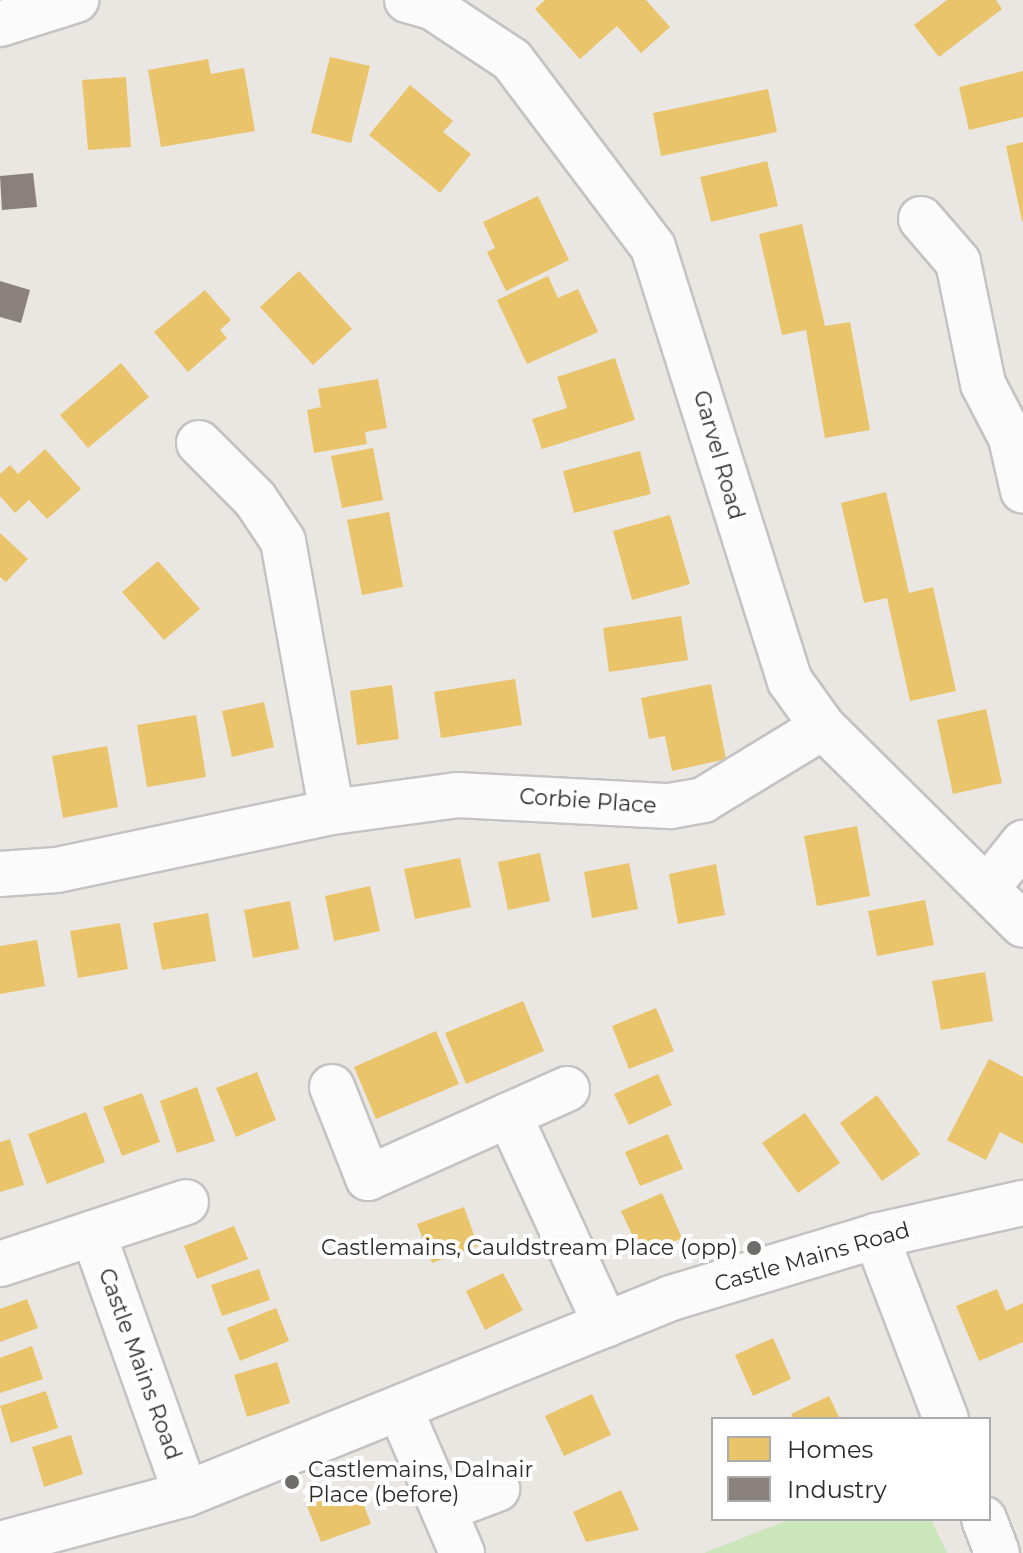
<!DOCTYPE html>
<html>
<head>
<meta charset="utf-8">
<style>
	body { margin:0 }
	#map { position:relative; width:1023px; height:1553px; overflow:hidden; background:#eae6e2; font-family:Montserrat,sans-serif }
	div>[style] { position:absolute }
	.green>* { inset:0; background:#cbe6ba }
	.homes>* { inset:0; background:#e9c46a }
	.industry>* { inset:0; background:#8a817c }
	.roads { filter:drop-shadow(2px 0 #c4c2c3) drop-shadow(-2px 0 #c4c2c3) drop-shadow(0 2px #c4c2c3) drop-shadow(0 -2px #c4c2c3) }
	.minor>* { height:44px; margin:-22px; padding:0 22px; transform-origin:22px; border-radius:22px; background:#fcfbfb }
	.dots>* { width:22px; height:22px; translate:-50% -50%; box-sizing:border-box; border:4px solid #fff; border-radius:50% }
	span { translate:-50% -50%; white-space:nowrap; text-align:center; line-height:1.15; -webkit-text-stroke:8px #fff; paint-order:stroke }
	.street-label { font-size:22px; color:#2c2c2c }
	.poi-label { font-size:22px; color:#2c2c2c }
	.right { translate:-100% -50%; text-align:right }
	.left { translate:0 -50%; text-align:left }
	.legend { position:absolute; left:711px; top:1417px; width:280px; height:104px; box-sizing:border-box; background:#fff; border:2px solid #ababab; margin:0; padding:10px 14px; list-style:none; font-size:24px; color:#2c2c2c }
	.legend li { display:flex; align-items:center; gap:16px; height:40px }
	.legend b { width:40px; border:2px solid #ababab }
</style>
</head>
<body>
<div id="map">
	<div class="green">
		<div style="clip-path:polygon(791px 1519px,931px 1519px,947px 1553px,704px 1553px)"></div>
	</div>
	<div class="homes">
		<div style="clip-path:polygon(545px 0,646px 0,670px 27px,641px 53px,617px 26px,580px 59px,535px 9px)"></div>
		<div style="clip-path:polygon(947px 0,996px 0,1002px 9px,939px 57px,914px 25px)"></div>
		<div style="clip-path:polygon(330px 57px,370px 66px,351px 143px,311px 133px)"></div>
		<div style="clip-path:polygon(208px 59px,211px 74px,244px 68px,255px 131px,161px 147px,148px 70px)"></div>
		<div style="clip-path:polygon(1023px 71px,1023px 117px,969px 130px,959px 87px)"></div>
		<div style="clip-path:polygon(126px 77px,131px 147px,88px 150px,82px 80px)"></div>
		<div style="clip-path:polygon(410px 85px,453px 121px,443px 132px,471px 154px,440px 193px,369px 135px)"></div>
		<div style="clip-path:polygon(768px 89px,777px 132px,661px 156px,653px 113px)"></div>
		<div style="clip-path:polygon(1023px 142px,1023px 221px,1022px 221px,1006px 146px)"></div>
		<div style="clip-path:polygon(767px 161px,778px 206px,711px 222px,700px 177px)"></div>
		<div style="clip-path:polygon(538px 196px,569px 260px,506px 291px,487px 252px,495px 248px,483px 222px)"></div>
		<div style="clip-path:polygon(802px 224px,825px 326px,850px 322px,870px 430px,825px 438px,806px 330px,782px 335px,759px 234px)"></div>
		<div style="clip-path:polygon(299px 271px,352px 329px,313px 365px,260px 307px)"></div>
		<div style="clip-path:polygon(548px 276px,558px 298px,578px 289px,598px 332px,527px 364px,497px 300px)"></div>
		<div style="clip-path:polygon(205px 290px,231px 320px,220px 330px,227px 338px,188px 372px,154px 332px)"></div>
		<div style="clip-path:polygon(615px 358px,635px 420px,542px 449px,532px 419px,567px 408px,557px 377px)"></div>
		<div style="clip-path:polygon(121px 363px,149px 397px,88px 448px,60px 415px)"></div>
		<div style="clip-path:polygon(378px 379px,387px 428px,365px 432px,367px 444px,314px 453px,307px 410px,321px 407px,318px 389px)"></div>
		<div style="clip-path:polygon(373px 448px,383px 500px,342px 508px,331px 456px)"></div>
		<div style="clip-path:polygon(45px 449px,81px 489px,47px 519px,29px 500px,15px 513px,0 496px,0 474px,10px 465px,18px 474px)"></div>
		<div style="clip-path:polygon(640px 451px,651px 494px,574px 513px,563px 471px)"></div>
		<div style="clip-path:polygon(886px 492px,909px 593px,933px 587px,956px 691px,910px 701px,887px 598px,864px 603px,841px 503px)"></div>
		<div style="clip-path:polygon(389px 512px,403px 587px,362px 595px,347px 520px)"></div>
		<div style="clip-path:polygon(670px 515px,690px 584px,632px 600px,613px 531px)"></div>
		<div style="clip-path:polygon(0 533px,28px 559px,6px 582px,0 577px)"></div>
		<div style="clip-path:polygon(158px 561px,200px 609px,164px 640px,122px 592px)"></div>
		<div style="clip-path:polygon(681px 616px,688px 660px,609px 672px,603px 628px)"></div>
		<div style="clip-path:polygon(515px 679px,522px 725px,441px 738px,434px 692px)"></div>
		<div style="clip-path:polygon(711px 684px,726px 759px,672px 771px,665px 736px,649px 739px,641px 698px)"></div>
		<div style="clip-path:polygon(392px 685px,399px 739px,357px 745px,350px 691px)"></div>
		<div style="clip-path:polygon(264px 702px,274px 747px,232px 757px,222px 711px)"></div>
		<div style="clip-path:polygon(986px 709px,1002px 783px,953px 794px,937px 720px)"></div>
		<div style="clip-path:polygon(196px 715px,206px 777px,147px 787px,137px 725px)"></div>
		<div style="clip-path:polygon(107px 746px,118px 807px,63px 818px,52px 756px)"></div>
		<div style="clip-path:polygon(857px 826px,870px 896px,817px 906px,804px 836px)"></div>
		<div style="clip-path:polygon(540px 853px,550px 901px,508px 910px,498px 862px)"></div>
		<div style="clip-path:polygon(460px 858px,471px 907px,415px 919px,404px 869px)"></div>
		<div style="clip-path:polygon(629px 863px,638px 909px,592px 918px,584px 872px)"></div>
		<div style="clip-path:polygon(716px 864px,725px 915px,678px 924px,669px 874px)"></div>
		<div style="clip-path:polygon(370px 886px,380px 931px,334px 941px,325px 896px)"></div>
		<div style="clip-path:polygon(925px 900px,934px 945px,877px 956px,868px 911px)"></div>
		<div style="clip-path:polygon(290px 901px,299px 949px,253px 958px,244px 910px)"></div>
		<div style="clip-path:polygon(208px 913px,216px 961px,162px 970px,153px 923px)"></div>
		<div style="clip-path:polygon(120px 923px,128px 969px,78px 978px,70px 931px)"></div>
		<div style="clip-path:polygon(37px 940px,45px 986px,0 994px,0 946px)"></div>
		<div style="clip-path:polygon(985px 972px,993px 1021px,941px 1030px,932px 981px)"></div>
		<div style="clip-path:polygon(523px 1001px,544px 1051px,466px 1084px,445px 1033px)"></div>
		<div style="clip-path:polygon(656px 1008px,674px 1051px,629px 1069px,612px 1026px)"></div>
		<div style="clip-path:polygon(436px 1031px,459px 1084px,376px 1119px,354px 1067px)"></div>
		<div style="clip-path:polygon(989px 1059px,1023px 1077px,1023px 1144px,1000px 1132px,986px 1160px,947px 1140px)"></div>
		<div style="clip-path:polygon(257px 1072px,276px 1120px,236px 1137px,216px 1088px)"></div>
		<div style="clip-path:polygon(658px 1074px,672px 1105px,629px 1125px,614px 1094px)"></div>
		<div style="clip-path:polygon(197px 1087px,215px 1141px,177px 1153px,160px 1101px)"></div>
		<div style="clip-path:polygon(142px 1093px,160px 1142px,122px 1156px,103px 1107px)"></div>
		<div style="clip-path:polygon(877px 1095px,920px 1154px,882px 1181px,840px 1123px)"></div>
		<div style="clip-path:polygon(86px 1112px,105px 1162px,47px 1184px,28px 1134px)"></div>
		<div style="clip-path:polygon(805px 1113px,840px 1163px,798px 1193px,762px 1143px)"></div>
		<div style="clip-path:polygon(668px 1134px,683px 1169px,640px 1186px,625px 1152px)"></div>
		<div style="clip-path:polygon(10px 1139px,24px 1185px,0 1192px,0 1142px)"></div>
		<div style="clip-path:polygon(662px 1193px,682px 1238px,642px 1256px,621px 1211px)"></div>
		<div style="clip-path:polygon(464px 1207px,478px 1246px,432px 1263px,417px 1224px)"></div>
		<div style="clip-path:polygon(234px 1226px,248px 1259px,197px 1279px,184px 1246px)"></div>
		<div style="clip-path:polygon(259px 1269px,270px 1300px,222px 1316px,211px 1285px)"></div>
		<div style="clip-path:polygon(503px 1273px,523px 1310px,485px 1330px,466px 1291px)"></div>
		<div style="clip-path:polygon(997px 1289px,1006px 1311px,1023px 1303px,1023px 1342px,979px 1361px,956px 1306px)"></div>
		<div style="clip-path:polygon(27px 1299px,38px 1328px,0 1342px,0 1309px)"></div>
		<div style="clip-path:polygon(276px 1308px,289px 1341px,240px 1361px,227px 1328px)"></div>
		<div style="clip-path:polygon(773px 1338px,791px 1379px,753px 1396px,735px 1355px)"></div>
		<div style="clip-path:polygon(32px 1346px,43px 1379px,0 1393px,0 1358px)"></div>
		<div style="clip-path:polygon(277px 1362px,290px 1403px,247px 1417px,234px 1375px)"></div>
		<div style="clip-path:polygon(46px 1391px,58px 1428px,11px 1443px,0 1406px)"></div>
		<div style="clip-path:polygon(592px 1394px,611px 1435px,564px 1456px,545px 1416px)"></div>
		<div style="clip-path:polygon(829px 1396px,840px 1419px,794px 1419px,791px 1414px)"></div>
		<div style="clip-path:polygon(71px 1435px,83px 1474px,44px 1487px,32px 1447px)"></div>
		<div style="clip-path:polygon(357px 1487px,371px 1524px,321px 1542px,307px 1506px)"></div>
		<div style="clip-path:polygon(621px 1490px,639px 1530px,586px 1542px,573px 1512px)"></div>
	</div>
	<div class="industry">
		<div style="clip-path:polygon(33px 173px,37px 207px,2px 210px,0 176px)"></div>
		<div style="clip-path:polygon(0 281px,30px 290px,21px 323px,0 317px)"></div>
	</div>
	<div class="roads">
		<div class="minor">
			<div style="left:407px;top:0;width:26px;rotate:16deg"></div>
			<div style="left:432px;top:7px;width:96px;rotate:33.5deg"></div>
			<div style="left:512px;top:60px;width:234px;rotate:53deg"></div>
			<div style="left:653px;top:247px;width:455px;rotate:72.5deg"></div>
			<div style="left:790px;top:681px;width:57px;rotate:54.3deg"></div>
			<div style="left:823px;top:727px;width:281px;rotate:44.7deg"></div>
			<div style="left:0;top:24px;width:80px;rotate:-17.5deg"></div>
			<div style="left:921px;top:219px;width:57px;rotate:49.3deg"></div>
			<div style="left:958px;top:262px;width:125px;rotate:78.4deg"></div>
			<div style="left:983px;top:384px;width:61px;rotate:62.6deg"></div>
			<div style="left:1011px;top:438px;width:54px;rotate:77.2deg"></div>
			<div style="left:199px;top:443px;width:79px;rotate:45deg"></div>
			<div style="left:255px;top:499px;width:50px;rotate:56.3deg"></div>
			<div style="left:283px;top:541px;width:275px;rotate:79.8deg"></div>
			<div style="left:0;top:874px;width:57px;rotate:-4deg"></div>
			<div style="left:57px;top:870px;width:281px;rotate:-11.9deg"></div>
			<div style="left:332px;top:812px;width:126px;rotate:-7.7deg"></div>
			<div style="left:457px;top:795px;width:213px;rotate:3deg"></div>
			<div style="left:670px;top:806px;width:34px;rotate:-10deg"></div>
			<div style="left:703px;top:800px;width:140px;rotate:-31.3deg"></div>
			<div style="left:987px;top:888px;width:58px;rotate:-51.3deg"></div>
			<div style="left:332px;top:1087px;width:98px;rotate:68.4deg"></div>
			<div style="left:368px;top:1178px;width:218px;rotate:-24.1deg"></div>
			<div style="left:509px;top:1115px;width:231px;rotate:65.2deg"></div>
			<div style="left:93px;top:1233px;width:277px;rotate:70.4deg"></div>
			<div style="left:876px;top:1236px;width:196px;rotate:69.1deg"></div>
			<div style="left:0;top:1264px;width:196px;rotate:-18.4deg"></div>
			<div style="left:400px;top:1409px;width:157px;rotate:66.7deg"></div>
			<div style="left:444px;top:1509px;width:57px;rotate:-20.7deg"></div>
			<div style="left:984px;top:1519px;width:36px;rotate:69deg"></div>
			<div style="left:0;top:1544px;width:193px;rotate:-15deg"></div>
			<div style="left:186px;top:1494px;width:523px;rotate:-22deg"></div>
			<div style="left:671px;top:1298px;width:214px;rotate:-16.8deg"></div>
			<div style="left:876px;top:1236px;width:151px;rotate:-12.7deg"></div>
		</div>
	</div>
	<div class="dots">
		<div style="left:754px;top:1248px;background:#6e6d6c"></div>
		<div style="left:292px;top:1482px;background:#6e6d6c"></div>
	</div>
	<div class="street-label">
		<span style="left:719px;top:455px;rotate:74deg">Garvel Road</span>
		<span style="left:588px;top:801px;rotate:4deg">Corbie Place</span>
		<span style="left:812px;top:1257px;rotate:-16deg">Castle Mains Road</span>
		<span style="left:140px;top:1364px;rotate:70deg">Castle Mains Road</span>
	</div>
	<div class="poi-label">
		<span class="right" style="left:738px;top:1248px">Castlemains, Cauldstream Place (opp)</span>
		<span class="left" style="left:308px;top:1482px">Castlemains, Dalnair<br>Place (before)</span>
	</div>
	<ul class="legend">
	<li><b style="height:22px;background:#e9c46a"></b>Homes</li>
	<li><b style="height:22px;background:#8a817c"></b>Industry</li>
	</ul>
</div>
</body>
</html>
